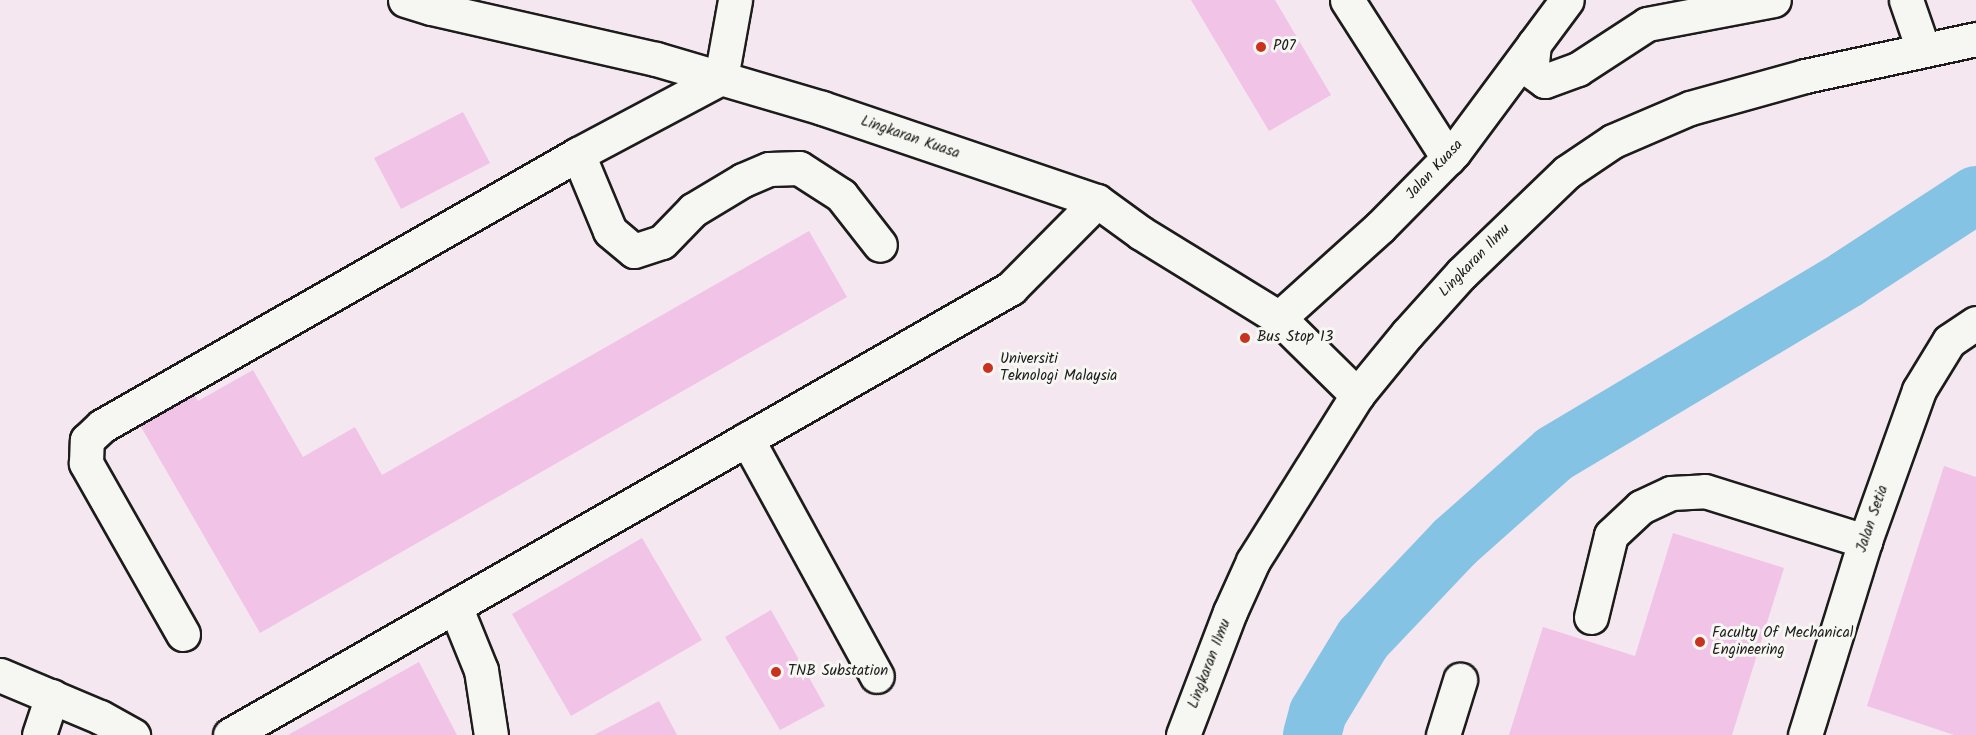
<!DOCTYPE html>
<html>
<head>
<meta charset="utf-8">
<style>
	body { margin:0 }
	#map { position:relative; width:1976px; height:735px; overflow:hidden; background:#f6f6f2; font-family:Kalam,sans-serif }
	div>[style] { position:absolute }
	.built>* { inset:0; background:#f4e7ef }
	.river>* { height:58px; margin:-29px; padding:0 29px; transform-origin:29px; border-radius:29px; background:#85c3e5 }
	.building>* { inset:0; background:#f1c3e7 }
	.roads { filter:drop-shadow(2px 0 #1c1c1c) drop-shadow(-2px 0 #1c1c1c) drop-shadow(0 2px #1c1c1c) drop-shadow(0 -2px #1c1c1c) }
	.minor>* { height:33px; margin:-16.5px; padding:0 16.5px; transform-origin:16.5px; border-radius:16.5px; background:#f6f6f2 }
	.dots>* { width:16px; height:16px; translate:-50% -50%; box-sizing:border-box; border:3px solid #f6f6f2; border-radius:50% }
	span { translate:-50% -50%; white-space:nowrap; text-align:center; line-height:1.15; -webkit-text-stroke:6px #f6f6f2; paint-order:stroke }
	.poi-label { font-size:15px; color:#1c1c1c }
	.left { translate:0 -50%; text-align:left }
	.street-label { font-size:15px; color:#1c1c1c }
</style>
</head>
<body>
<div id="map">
	<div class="built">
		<div style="clip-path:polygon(0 0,1976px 0,1976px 735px,0 735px)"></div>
	</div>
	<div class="river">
		<div style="left:1312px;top:735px;width:23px;rotate:-75deg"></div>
		<div style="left:1318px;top:713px;width:87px;rotate:-58.7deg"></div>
		<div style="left:1363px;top:639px;width:134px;rotate:-46.5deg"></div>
		<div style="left:1455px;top:542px;width:132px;rotate:-41.6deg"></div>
		<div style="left:1554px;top:454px;width:341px;rotate:-30.8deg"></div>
		<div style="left:1847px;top:279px;width:154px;rotate:-33.1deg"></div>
	</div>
	<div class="building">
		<div style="clip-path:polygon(1191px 0,1275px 0,1331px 95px,1269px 131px)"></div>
		<div style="clip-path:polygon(463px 112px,490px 163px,401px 209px,374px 158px)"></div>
		<div style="clip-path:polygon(809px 231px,847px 297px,260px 633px,133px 413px,187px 382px,198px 401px,253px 370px,303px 457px,355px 427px,382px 475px)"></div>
		<div style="clip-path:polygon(1944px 466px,1976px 477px,1976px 735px,1954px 735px,1867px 706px)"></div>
		<div style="clip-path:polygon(1673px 533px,1784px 568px,1732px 735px,1509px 735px,1543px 627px,1635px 656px)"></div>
		<div style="clip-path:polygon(642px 538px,702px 640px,571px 716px,512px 614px)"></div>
		<div style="clip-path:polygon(771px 610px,825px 706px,780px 730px,725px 637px)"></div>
		<div style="clip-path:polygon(419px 662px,457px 735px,288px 735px)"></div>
		<div style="clip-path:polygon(659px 701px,677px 735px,594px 735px)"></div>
	</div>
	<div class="roads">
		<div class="minor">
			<div style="left:405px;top:0;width:27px;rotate:17deg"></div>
			<div style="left:431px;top:8px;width:231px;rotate:12.8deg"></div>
			<div style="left:656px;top:59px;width:173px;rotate:16.4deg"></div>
			<div style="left:822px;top:108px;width:290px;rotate:18.7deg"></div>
			<div style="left:1097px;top:201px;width:54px;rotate:36deg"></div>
			<div style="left:1141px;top:233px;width:162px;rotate:31.6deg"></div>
			<div style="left:1279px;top:318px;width:110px;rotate:44.6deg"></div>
			<div style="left:1347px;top:0;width:188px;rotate:57.4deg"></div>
			<div style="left:1906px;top:0;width:52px;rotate:70.9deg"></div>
			<div style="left:1534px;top:44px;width:27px;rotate:96deg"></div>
			<div style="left:1531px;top:71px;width:17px;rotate:36deg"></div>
			<div style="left:1545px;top:81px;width:35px;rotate:-20deg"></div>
			<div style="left:1578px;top:69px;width:82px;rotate:-33.1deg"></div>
			<div style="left:1647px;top:24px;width:129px;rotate:-10.7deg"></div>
			<div style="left:578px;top:154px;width:83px;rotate:67.4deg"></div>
			<div style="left:610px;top:231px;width:31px;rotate:40deg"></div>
			<div style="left:634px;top:251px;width:29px;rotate:-18deg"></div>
			<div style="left:662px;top:242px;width:45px;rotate:-45.9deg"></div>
			<div style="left:693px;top:210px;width:58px;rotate:-31deg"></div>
			<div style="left:743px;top:180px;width:28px;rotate:-23deg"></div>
			<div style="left:769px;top:169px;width:30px;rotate:-2deg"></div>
			<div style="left:799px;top:168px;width:50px;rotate:32.7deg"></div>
			<div style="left:841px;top:195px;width:63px;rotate:52deg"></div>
			<div style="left:1279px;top:318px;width:136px;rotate:-42deg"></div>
			<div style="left:1380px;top:227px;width:105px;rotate:-45.4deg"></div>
			<div style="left:1454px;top:152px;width:189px;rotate:-53.4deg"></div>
			<div style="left:747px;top:439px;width:270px;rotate:61.3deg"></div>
			<div style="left:455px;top:606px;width:69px;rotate:67.9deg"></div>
			<div style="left:481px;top:670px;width:66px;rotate:81.3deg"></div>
			<div style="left:1591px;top:617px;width:84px;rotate:-76.3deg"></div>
			<div style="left:1611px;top:535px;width:41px;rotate:-43deg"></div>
			<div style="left:1641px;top:507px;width:33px;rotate:-25deg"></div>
			<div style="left:1671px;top:493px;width:34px;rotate:-3deg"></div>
			<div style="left:1705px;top:491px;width:168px;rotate:17.4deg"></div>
			<div style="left:183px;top:634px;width:197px;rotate:-119.6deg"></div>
			<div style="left:86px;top:463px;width:23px;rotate:-88deg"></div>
			<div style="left:87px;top:440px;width:21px;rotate:-43deg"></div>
			<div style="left:102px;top:426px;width:548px;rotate:-29.74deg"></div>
			<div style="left:578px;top:154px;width:162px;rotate:-28deg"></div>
			<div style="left:721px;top:78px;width:79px;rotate:-79.8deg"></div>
			<div style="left:0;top:675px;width:108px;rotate:22.8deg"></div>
			<div style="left:100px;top:717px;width:38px;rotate:29deg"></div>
			<div style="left:39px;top:735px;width:41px;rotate:-71.6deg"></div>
			<div style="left:230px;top:735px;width:900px;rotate:-29.78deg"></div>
			<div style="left:1011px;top:288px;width:122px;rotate:-45.3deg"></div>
			<div style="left:1183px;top:735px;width:132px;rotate:-69.1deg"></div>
			<div style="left:1230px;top:612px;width:56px;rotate:-65.7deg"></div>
			<div style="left:1253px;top:561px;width:196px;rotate:-57.9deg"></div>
			<div style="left:1357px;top:395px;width:79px;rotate:-50.7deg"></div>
			<div style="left:1407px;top:334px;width:82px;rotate:-48deg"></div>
			<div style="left:1462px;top:273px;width:146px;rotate:-43.9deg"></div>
			<div style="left:1567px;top:172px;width:55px;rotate:-34deg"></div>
			<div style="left:1613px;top:141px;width:84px;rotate:-23.2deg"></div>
			<div style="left:1690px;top:108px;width:119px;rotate:-15.5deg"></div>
			<div style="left:1805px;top:76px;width:175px;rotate:-12.2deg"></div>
			<div style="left:1443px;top:735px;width:58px;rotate:-72.8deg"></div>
			<div style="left:1805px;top:735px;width:203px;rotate:-72.8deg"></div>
			<div style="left:1865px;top:541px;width:160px;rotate:-70.3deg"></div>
			<div style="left:1919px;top:390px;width:57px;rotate:-58.5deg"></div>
			<div style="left:1949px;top:341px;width:32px;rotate:-34deg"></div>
		</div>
	</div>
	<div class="dots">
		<div style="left:1261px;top:47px;background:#c8321e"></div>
		<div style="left:1245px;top:338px;background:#c8321e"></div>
		<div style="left:988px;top:368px;background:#c8321e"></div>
		<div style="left:1700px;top:642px;background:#c8321e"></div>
		<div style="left:776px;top:672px;background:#c8321e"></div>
	</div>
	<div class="poi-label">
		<span class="left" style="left:1273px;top:47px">P07</span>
		<span class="left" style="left:1257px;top:338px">Bus Stop 13</span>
		<span class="left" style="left:1000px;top:368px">Universiti<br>Teknologi Malaysia</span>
		<span class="left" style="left:1712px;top:642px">Faculty Of Mechanical<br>Engineering</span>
		<span class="left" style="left:788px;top:672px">TNB Substation</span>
	</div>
	<div class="street-label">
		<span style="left:910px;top:138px;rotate:19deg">Lingkaran Kuasa</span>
		<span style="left:1435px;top:170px;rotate:-47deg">Jalan Kuasa</span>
		<span style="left:1475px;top:261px;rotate:-46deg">Lingkaran Ilmu</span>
		<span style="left:1873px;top:519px;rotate:-71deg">Jalan Setia</span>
		<span style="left:1210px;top:664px;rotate:-69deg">Lingkaran Ilmu</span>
	</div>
</div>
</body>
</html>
